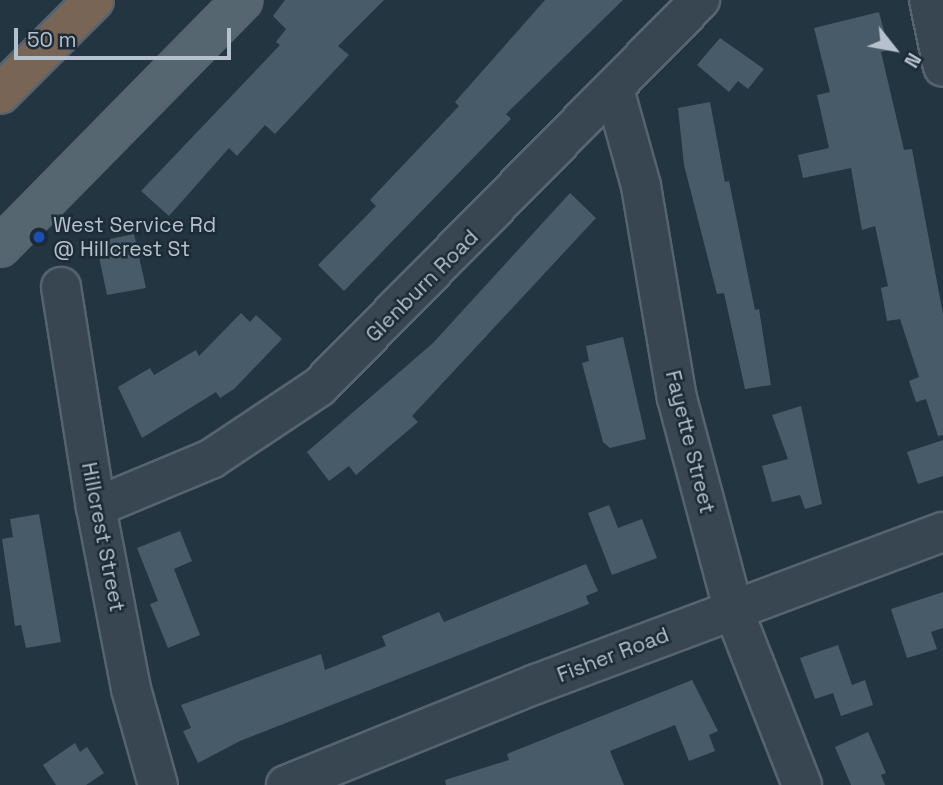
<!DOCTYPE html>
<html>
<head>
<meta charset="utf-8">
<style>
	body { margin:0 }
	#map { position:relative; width:943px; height:785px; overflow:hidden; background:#243542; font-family:"Space Grotesk",sans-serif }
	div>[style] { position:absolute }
	.building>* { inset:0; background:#485b68 }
	.roads { filter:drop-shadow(2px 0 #56646f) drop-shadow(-2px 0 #56646f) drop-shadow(0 2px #56646f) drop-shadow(0 -2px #56646f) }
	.minor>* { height:38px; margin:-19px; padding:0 19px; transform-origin:19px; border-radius:19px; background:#384651 }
	.major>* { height:38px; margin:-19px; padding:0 19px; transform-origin:19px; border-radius:19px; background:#566671 }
	.highway>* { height:38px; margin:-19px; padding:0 19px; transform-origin:19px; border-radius:19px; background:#786555 }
	.dots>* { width:19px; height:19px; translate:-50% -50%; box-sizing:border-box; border:4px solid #1d2b36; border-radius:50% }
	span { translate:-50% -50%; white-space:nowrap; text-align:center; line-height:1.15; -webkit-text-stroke:5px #1d2b36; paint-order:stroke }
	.poi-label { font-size:21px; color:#b5c1cc }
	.left { translate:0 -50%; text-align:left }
	.street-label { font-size:21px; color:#b5c1cc }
	.north { position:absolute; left:859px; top:14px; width:70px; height:70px; -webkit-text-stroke:5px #1d2b36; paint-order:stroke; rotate:121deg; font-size:19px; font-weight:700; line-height:28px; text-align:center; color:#b5c1cc }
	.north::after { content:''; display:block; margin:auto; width:24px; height:32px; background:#b5c1cc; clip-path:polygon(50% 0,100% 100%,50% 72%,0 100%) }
	.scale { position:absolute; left:14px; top:28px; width:217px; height:32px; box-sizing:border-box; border:4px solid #b5c1cc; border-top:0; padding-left:9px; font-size:21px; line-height:24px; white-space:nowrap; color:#b5c1cc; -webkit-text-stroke:5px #1d2b36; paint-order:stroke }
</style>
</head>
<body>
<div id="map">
	<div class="building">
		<div style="clip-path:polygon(285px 0,384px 0,338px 46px,349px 55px,275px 134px,265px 125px,237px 156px,229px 148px,169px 216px,141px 191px,280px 45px,276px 42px,286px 29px,273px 16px)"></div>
		<div style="clip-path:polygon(545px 0,623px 0,506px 114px,511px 119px,344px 291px,318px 265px,376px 206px,370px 200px,459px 106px,455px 102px)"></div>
		<div style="clip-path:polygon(879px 12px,889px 50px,881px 52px,904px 150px,912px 149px,943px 314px,943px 435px,938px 436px,926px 399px,916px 402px,909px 381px,919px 377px,900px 319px,887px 321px,881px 288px,888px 286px,875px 226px,862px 230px,851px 168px,803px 178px,798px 155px,829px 148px,817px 95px,830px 92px,814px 28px)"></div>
		<div style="clip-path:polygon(720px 38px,764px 69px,748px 89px,738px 81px,729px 92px,697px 65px)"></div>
		<div style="clip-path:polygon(710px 102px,725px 182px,729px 181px,755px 310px,759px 309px,771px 385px,745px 389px,724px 293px,717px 294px,684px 165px,678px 108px)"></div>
		<div style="clip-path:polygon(570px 193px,596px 218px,412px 416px,418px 422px,356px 475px,349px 466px,329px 481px,307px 452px,433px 343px)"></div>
		<div style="clip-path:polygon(134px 234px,146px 288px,107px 295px,96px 242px)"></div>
		<div style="clip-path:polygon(241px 313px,250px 322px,256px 315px,282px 339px,234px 389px,220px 398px,216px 392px,142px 438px,118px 387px,150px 368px,154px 375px,196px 350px,199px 356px)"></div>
		<div style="clip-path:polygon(623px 337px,646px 439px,610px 448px,603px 442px,582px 363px,589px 361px,586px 346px)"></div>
		<div style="clip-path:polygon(801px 406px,822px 504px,805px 509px,800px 495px,772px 502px,762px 466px,788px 459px,772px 415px)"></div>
		<div style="clip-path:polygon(943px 440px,943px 476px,918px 484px,907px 452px)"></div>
		<div style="clip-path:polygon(609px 505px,618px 528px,642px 519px,657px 558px,612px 575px,588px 513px)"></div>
		<div style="clip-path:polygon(39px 514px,61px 642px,26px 648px,21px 625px,15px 626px,2px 539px,13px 537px,10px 519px)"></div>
		<div style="clip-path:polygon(180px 531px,192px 561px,174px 569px,200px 635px,168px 648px,150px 604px,158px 601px,137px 548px)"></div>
		<div style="clip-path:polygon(586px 564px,598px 591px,586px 596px,589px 604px,240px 741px,198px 763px,183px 731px,191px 728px,181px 705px,321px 654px,325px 670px,386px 646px,382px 636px,439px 612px,444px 622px)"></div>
		<div style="clip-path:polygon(943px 592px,943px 628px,931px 632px,937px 649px,907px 658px,891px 609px)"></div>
		<div style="clip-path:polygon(838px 645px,852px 685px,865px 680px,873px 705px,841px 716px,833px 693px,815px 699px,800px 658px)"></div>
		<div style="clip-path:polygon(692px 680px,718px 731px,709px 735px,715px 751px,689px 761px,675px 725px,610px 751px,624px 785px,446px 785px,445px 780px,509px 760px,507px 754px)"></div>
		<div style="clip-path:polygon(868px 732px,886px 773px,881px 775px,885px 785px,851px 785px,835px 747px)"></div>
		<div style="clip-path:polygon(75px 743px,80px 752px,87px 747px,104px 773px,86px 785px,56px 785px,43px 765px)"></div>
	</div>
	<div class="roads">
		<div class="minor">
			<div style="left:929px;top:0;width:68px;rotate:78.2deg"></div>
			<div style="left:614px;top:89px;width:101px;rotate:74.4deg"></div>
			<div style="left:641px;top:186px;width:215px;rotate:80.4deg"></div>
			<div style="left:677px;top:398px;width:218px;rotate:75.1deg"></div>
			<div style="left:733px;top:609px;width:189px;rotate:68.6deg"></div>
			<div style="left:61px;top:287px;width:223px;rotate:81deg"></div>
			<div style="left:96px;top:507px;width:185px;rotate:79.1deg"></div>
			<div style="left:131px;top:689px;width:100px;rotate:74.3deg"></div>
			<div style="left:96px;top:507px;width:125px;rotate:-22.7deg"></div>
			<div style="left:211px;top:459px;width:130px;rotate:-33.7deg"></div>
			<div style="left:319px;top:387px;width:543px;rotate:-45.45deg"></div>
			<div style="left:286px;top:785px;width:270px;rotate:-22deg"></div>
			<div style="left:536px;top:684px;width:434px;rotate:-20.5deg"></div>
		</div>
		<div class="major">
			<div style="left:0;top:247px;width:346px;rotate:-45.5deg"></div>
		</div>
		<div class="highway">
			<div style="left:0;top:94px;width:133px;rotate:-45deg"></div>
		</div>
	</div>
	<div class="dots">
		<div style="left:39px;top:237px;background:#1a4fb4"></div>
	</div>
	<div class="poi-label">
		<span class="left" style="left:53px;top:237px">West Service Rd<br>@ Hillcrest St</span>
	</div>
	<div class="street-label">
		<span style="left:422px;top:286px;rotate:-45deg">Glenburn Road</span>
		<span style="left:690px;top:442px;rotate:76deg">Fayette Street</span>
		<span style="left:103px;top:537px;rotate:79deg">Hillcrest Street</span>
		<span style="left:613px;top:655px;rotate:-21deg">Fisher Road</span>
	</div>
	<div class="north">N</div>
	<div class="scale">50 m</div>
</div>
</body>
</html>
